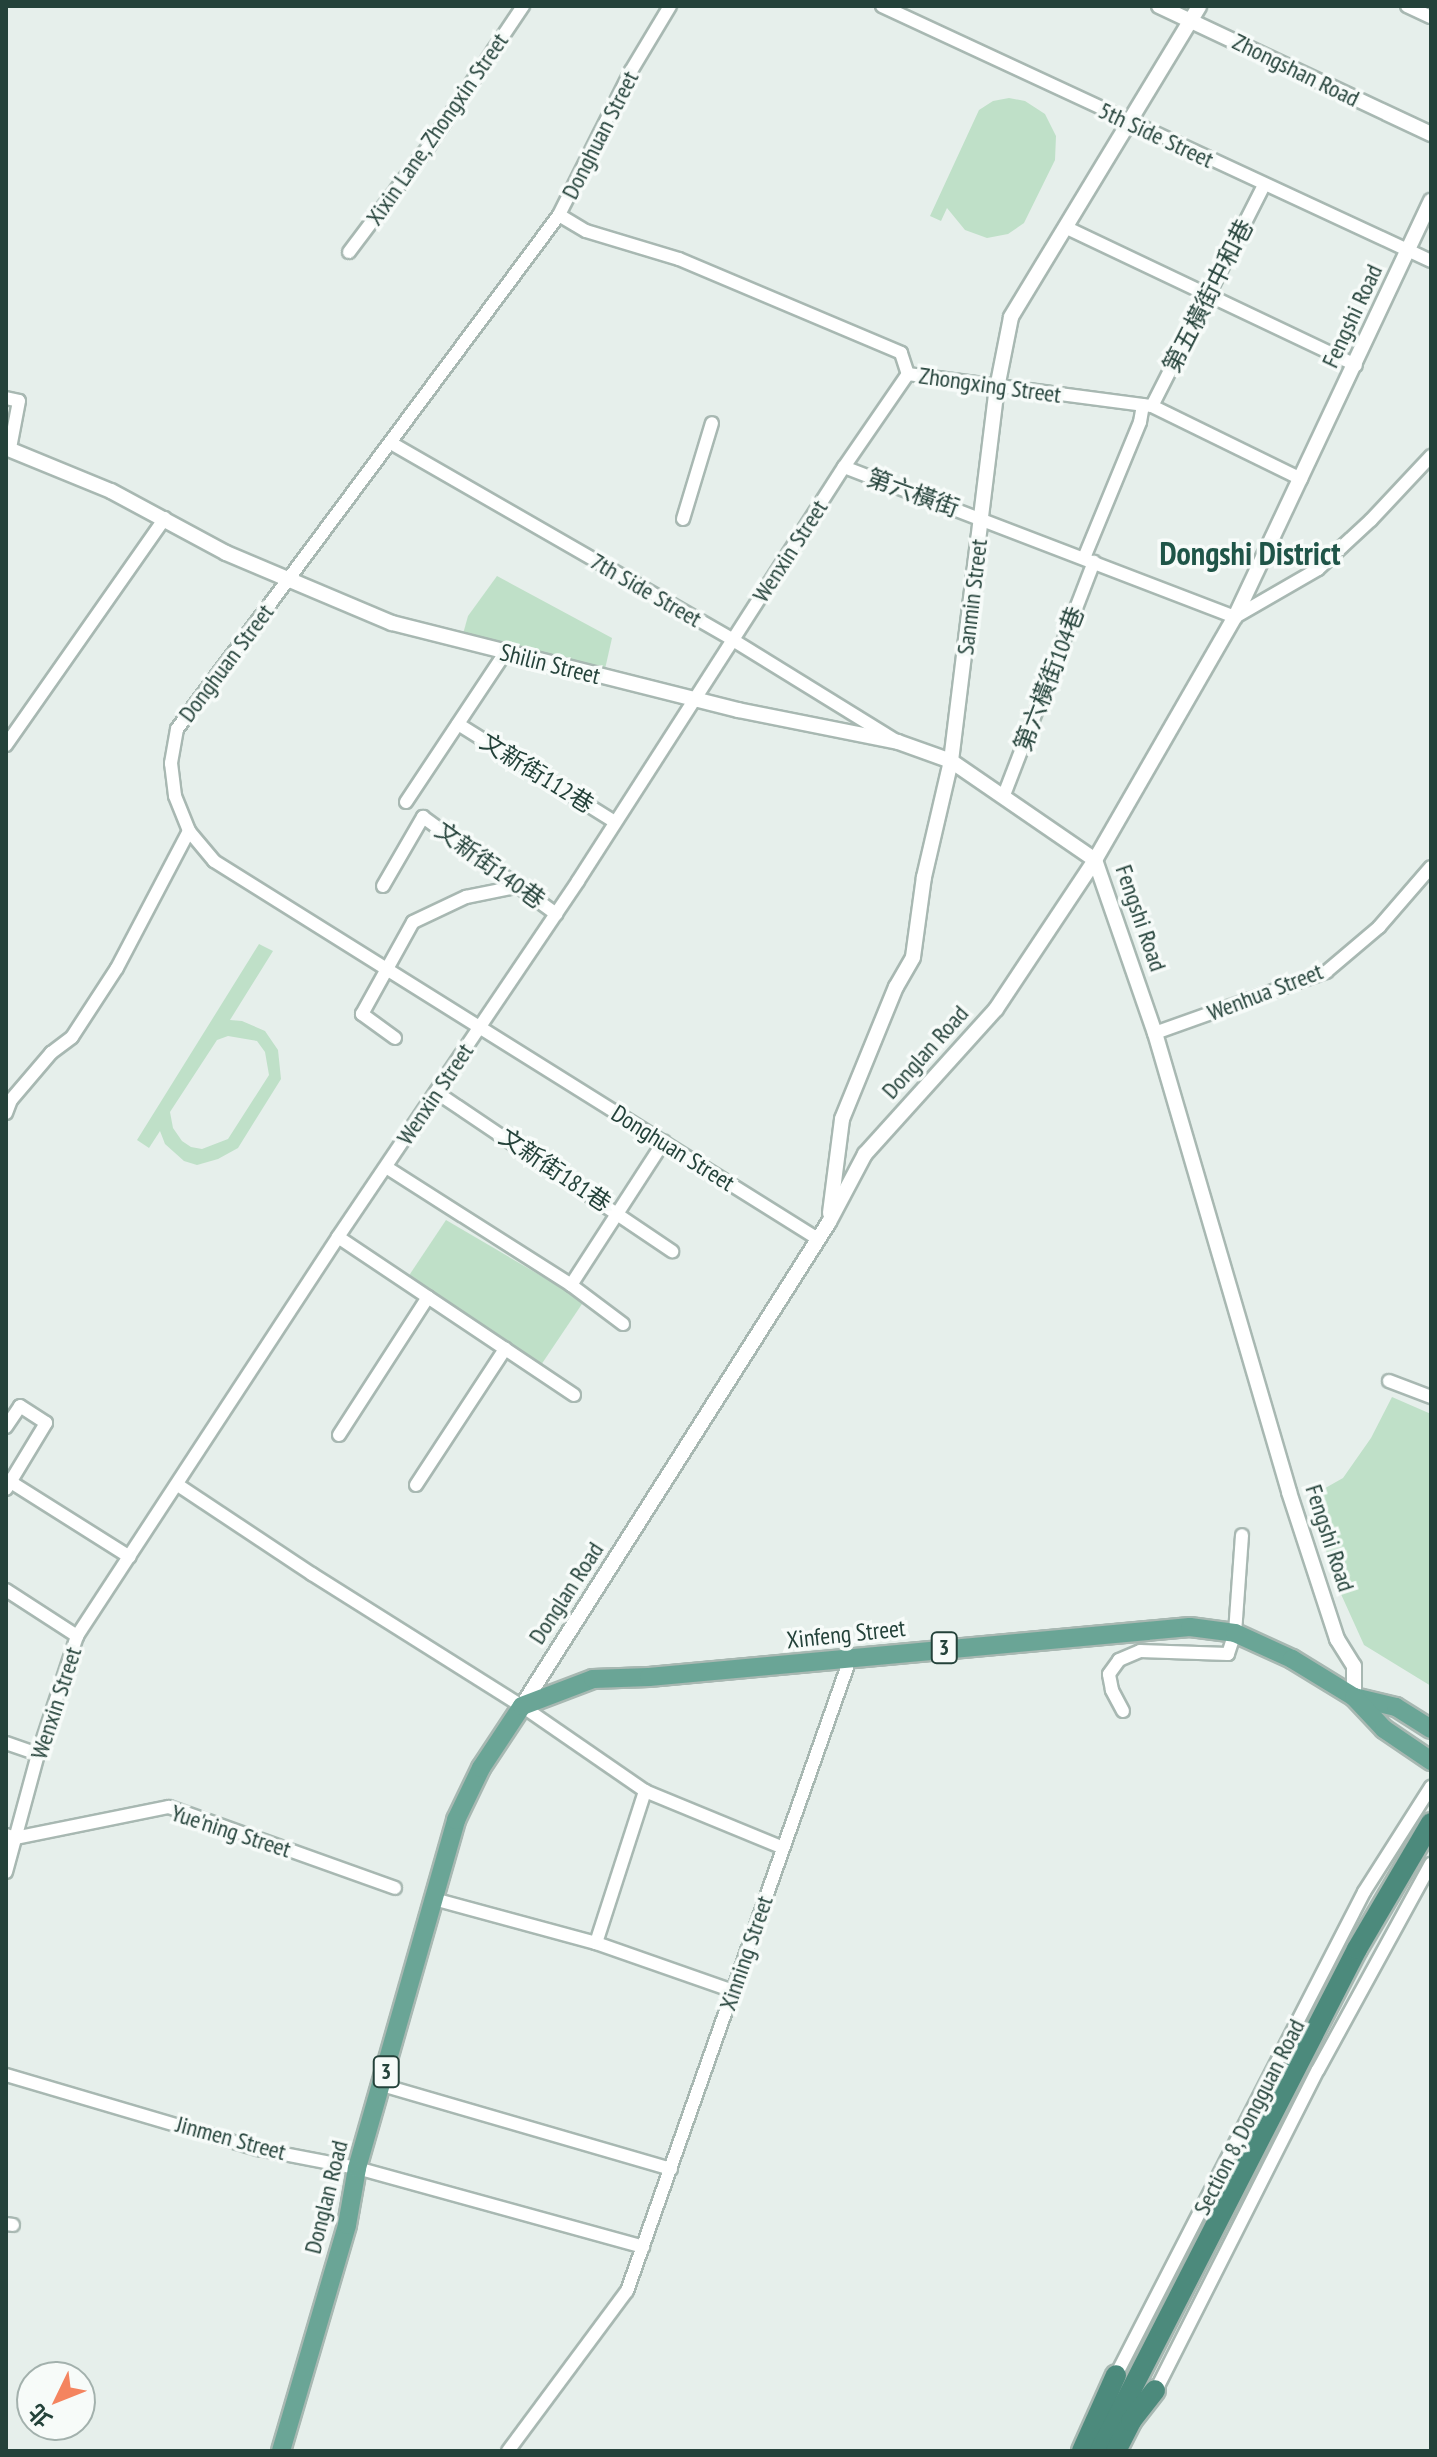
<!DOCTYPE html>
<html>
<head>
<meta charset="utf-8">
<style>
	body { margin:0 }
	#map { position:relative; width:1437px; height:2457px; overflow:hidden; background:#e6efeb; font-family:"PT Sans Narrow","Noto Sans TC",sans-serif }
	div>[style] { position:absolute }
	.green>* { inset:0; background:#bfe0c8 }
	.roads { filter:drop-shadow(2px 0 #a8b8b2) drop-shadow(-2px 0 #a8b8b2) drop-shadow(0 2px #a8b8b2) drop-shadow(0 -2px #a8b8b2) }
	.minor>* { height:12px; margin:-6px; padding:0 6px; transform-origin:6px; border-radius:6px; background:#fff }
	.tertiary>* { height:14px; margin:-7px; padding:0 7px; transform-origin:7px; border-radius:7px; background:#fff }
	.primary>* { height:18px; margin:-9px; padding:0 9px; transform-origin:9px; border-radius:9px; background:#6aa596 }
	.trunk>* { height:20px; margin:-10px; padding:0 10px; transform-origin:10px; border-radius:10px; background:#4c8a7c }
	span { translate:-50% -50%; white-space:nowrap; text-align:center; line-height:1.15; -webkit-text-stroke:7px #f7fbf9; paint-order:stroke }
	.shield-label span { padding:2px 6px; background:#f7fbf9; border:2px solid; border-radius:6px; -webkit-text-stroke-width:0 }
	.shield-label { font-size:22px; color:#24423a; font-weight:700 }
	.street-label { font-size:24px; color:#24423a }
	.district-label { font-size:32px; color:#1f5548; font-weight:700 }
	.frame { position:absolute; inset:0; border:8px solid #24423a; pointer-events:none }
	.north { position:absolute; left:16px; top:2361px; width:80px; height:80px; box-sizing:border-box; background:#f7fbf9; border:2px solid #a3b1ad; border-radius:50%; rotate:227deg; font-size:22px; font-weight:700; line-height:32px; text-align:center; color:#24423a }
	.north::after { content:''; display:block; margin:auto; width:28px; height:36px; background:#f4845f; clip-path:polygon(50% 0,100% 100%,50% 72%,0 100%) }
</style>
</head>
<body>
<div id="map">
	<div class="green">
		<div style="clip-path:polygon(1009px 98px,1025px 101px,1045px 114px,1056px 136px,1055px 160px,1024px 223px,1008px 234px,987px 238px,965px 230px,947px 208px,941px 221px,930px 216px,979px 110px,993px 101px)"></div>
		<div style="clip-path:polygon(497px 576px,612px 638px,605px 669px,463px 634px,468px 616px)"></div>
		<div style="clip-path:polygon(evenodd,259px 944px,273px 951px,230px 1020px,242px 1021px,265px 1031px,278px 1050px,281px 1079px,238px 1148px,218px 1159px,197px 1165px,184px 1161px,165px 1144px,160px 1131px,149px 1148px,137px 1140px,259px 944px,228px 1036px,257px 1041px,265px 1052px,269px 1075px,228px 1139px,202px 1149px,191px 1147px,182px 1141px,173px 1128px,170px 1112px,217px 1040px,228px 1036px)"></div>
		<div style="clip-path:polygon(446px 1220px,584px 1301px,541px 1365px,408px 1277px)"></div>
		<div style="clip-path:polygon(1392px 1397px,1431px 1414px,1431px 1686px,1364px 1645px,1331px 1572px,1313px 1495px,1343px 1478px,1371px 1438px)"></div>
	</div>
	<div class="roads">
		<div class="minor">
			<div style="left:670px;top:6px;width:76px;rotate:121deg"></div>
			<div style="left:631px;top:71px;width:161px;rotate:116.6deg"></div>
			<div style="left:559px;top:215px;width:640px;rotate:126.62deg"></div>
			<div style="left:177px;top:729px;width:35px;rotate:100deg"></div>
			<div style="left:171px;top:763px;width:33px;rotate:83deg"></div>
			<div style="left:175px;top:796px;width:38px;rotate:68deg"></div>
			<div style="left:189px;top:831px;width:39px;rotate:50deg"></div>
			<div style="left:214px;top:861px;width:713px;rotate:32.04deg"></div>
			<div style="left:882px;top:6px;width:605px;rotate:24.91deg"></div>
			<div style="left:1407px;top:6px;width:26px;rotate:25deg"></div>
			<div style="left:559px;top:215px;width:31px;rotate:31deg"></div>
			<div style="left:586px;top:231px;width:97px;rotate:16.8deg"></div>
			<div style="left:679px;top:259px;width:241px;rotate:22.9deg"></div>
			<div style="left:901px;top:353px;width:22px;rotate:72deg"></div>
			<div style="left:908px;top:374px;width:246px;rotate:7.5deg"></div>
			<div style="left:1152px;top:406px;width:166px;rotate:26.1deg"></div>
			<div style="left:1065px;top:227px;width:322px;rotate:25.4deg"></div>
			<div style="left:349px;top:252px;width:133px;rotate:-53deg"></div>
			<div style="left:429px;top:146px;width:169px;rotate:-56.1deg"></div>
			<div style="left:6px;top:398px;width:13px;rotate:13deg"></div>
			<div style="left:19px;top:401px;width:48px;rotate:100.8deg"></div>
			<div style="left:1152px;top:406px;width:248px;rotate:-63.1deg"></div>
			<div style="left:391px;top:443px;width:395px;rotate:29.9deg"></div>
			<div style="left:733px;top:640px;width:190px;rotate:31.7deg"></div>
			<div style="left:844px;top:467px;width:419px;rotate:21deg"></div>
			<div style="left:1235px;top:617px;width:96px;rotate:-30deg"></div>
			<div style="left:1318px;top:569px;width:72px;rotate:-42.8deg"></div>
			<div style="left:1371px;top:520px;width:88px;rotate:-46.8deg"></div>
			<div style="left:683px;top:519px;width:100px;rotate:-73.2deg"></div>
			<div style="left:1084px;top:558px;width:147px;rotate:-67.6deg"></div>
			<div style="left:1140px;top:422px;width:17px;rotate:-80deg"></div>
			<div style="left:458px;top:724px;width:185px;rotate:32deg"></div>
			<div style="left:6px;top:745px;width:277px;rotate:-55deg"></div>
			<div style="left:1004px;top:795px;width:250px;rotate:-68.9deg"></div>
			<div style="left:406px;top:802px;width:179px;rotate:-56.4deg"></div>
			<div style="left:383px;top:886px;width:80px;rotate:-59.9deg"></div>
			<div style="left:423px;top:817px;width:165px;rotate:36.1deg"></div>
			<div style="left:1155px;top:1033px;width:182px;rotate:-19.6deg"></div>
			<div style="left:1326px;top:972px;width:70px;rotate:-40.3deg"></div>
			<div style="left:1379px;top:927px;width:79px;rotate:-49.1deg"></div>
			<div style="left:395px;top:1038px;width:41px;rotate:-144deg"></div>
			<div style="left:362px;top:1014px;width:105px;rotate:-61deg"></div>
			<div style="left:413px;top:922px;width:59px;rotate:-25.3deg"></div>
			<div style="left:466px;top:897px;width:55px;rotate:-11.5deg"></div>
			<div style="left:436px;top:1092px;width:285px;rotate:34deg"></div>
			<div style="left:6px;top:1113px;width:14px;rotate:-69deg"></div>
			<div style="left:11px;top:1100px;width:62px;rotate:-49.6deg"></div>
			<div style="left:51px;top:1053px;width:26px;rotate:-37deg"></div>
			<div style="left:72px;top:1037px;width:82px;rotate:-56.9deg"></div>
			<div style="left:117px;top:968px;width:155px;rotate:-62.3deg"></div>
			<div style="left:386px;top:1167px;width:219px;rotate:32.5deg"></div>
			<div style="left:571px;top:1285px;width:65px;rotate:36.9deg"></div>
			<div style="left:338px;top:1237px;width:284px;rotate:33.8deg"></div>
			<div style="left:571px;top:1285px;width:171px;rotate:-57.1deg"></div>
			<div style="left:1389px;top:1381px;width:45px;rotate:20.9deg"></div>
			<div style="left:6px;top:1427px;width:25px;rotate:-56deg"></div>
			<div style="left:20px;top:1406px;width:31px;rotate:33deg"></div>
			<div style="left:46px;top:1423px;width:77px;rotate:121.2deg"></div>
			<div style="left:339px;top:1435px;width:164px;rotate:-57.2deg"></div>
			<div style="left:6px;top:1479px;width:146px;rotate:32.2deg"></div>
			<div style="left:178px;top:1485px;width:161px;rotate:33.6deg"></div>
			<div style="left:312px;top:1574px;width:248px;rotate:32.2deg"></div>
			<div style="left:522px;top:1706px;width:150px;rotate:34.6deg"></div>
			<div style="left:645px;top:1791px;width:149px;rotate:22.4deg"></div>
			<div style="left:416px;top:1485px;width:163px;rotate:-56.8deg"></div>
			<div style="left:6px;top:1590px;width:85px;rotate:32.9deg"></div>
			<div style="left:1123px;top:1711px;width:24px;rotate:-118deg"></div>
			<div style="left:1112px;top:1690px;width:16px;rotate:-101deg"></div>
			<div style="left:1109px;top:1674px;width:17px;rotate:-54deg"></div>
			<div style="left:1119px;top:1660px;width:23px;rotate:-23deg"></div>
			<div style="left:1140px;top:1651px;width:88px;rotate:2deg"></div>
			<div style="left:1228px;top:1654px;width:22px;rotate:-72deg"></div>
			<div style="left:1235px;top:1633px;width:98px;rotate:-85.9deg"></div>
			<div style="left:6px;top:1743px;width:34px;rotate:19deg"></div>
			<div style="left:6px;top:1835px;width:9px;rotate:18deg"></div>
			<div style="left:15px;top:1838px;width:157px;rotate:-11.4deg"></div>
			<div style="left:169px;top:1807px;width:240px;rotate:19.7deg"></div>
			<div style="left:6px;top:1872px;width:122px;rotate:-74.8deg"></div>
			<div style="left:38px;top:1754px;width:124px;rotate:-71.7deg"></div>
			<div style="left:77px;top:1636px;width:477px;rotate:-56.8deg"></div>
			<div style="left:338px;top:1237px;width:429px;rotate:-56deg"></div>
			<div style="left:578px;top:881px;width:492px;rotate:-57.3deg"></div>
			<div style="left:844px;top:467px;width:113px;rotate:-55.5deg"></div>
			<div style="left:434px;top:1899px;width:168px;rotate:15.2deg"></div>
			<div style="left:596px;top:1943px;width:145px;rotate:19.3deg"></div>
			<div style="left:596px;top:1943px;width:160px;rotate:-72.1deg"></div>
			<div style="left:6px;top:2075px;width:263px;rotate:16.4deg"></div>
			<div style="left:258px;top:2149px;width:101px;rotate:10.9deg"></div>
			<div style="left:357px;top:2168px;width:297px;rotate:15.4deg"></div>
			<div style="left:382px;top:2085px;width:301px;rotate:16.2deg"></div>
			<div style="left:6px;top:2224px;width:7px;rotate:8deg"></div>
			<div style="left:1113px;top:2381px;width:550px;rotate:-62.83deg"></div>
			<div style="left:1364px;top:1892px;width:125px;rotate:-57.5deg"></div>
			<div style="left:1153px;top:2396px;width:365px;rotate:-63.2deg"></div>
			<div style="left:1318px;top:2070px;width:235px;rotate:-61.3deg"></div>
			<div style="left:508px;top:2451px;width:199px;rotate:-53.4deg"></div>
			<div style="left:627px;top:2291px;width:670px;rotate:-70.56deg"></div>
		</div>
		<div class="tertiary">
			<div style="left:1159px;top:6px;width:301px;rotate:25.2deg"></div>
			<div style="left:6px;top:448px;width:113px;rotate:22.3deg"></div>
			<div style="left:111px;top:491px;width:131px;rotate:28.3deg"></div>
			<div style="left:226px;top:553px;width:180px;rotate:22.9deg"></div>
			<div style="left:392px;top:623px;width:357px;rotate:14.1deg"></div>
			<div style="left:738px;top:710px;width:163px;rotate:11.3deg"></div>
			<div style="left:898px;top:742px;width:56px;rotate:19.7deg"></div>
			<div style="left:951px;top:761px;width:175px;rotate:34.5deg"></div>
			<div style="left:1095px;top:860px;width:183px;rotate:70.9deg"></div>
			<div style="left:1155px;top:1033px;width:478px;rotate:73.7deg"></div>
			<div style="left:1289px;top:1492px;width:155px;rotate:71.9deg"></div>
			<div style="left:1337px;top:1639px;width:32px;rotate:58deg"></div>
			<div style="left:1354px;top:1666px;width:31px;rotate:90deg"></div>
			<div style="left:830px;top:1213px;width:95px;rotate:-82.7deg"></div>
			<div style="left:842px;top:1119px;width:143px;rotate:-67.8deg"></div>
			<div style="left:896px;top:987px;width:34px;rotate:-60deg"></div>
			<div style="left:913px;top:957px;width:81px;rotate:-82.2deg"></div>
			<div style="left:924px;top:877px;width:119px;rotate:-76.9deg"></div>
			<div style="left:951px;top:761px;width:376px;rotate:-83deg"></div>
			<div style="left:997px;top:388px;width:72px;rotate:-78.8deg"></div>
			<div style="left:1011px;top:317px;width:363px;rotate:-58.8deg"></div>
			<div style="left:522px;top:1706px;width:573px;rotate:-57.61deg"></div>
			<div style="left:829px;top:1222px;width:77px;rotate:-62.1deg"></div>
			<div style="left:865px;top:1154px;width:195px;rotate:-47.9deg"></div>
			<div style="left:996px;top:1009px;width:179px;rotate:-56.4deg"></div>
			<div style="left:1095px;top:860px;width:280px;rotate:-60.1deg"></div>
			<div style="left:1235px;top:617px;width:460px;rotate:-64.8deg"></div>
		</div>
		<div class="primary">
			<div style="left:1354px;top:1697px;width:43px;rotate:13.4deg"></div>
			<div style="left:1396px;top:1707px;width:41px;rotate:32.2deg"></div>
			<div style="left:281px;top:2451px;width:235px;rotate:-73.7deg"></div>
			<div style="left:347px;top:2225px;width:58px;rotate:-80deg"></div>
			<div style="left:357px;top:2168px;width:362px;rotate:-74.1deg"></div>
			<div style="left:456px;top:1820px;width:58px;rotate:-64.3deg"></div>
			<div style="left:481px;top:1768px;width:74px;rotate:-56.5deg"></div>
			<div style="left:522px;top:1706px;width:76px;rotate:-20.8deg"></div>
			<div style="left:593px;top:1679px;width:56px;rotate:-2deg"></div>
			<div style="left:649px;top:1677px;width:543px;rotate:-5.28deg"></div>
			<div style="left:1190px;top:1627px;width:45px;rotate:7.6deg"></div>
			<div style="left:1235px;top:1633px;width:63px;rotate:24.5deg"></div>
			<div style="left:1292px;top:1659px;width:73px;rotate:31.5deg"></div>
			<div style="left:1354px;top:1697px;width:44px;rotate:46.8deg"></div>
			<div style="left:1384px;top:1729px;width:57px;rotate:34.2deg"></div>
		</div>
		<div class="trunk">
			<div style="left:1082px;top:2451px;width:83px;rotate:-65.9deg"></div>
			<div style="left:1100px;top:2451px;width:564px;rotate:-62.89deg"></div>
			<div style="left:1357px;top:1949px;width:146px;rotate:-59.6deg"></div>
			<div style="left:1116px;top:2451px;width:34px;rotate:-63deg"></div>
			<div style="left:1131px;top:2421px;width:39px;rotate:-52deg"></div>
		</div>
	</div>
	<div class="shield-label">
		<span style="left:944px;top:1648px">3</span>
		<span style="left:386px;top:2072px">3</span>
	</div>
	<div class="street-label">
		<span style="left:1296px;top:70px;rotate:26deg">Zhongshan Road</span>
		<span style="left:437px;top:129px;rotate:-55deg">Xixin Lane, Zhongxin Street</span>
		<span style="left:600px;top:135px;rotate:-63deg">Donghuan Street</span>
		<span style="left:1156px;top:135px;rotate:25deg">5th Side Street</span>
		<span style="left:1208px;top:296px;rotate:-63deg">第五橫街中和巷</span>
		<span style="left:1352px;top:316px;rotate:-65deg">Fengshi Road</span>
		<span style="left:990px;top:385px;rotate:8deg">Zhongxing Street</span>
		<span style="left:913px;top:493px;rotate:20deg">第六橫街</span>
		<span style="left:790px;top:551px;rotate:-57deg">Wenxin Street</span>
		<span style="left:646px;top:590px;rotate:30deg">7th Side Street</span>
		<span style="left:972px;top:597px;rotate:-83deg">Sanmin Street</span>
		<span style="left:226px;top:663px;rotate:-53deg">Donghuan Street</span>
		<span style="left:550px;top:664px;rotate:14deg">Shilin Street</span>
		<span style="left:1049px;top:679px;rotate:-69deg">第六橫街104巷</span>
		<span style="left:537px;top:773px;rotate:32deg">文新街112巷</span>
		<span style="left:490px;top:865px;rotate:36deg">文新街140巷</span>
		<span style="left:1141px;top:918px;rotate:71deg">Fengshi Road</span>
		<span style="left:1265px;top:992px;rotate:-21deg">Wenhua Street</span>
		<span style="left:925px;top:1052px;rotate:-48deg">Donglan Road</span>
		<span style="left:435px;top:1094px;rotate:-56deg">Wenxin Street</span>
		<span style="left:673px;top:1148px;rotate:32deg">Donghuan Street</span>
		<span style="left:555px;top:1170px;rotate:34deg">文新街181巷</span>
		<span style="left:1330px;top:1538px;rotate:72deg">Fengshi Road</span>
		<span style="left:566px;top:1593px;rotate:-57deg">Donglan Road</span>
		<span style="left:846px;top:1634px;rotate:-6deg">Xinfeng Street</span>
		<span style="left:56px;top:1703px;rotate:-72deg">Wenxin Street</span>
		<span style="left:231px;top:1831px;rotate:18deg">Yue'ning Street</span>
		<span style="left:746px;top:1953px;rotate:-71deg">Xinning Street</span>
		<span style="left:1249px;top:2117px;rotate:-63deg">Section 8, Dongguan Road</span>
		<span style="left:231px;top:2138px;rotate:15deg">Jinmen Street</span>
		<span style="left:326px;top:2197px;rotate:-76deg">Donglan Road</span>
	</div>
	<div class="district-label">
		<span style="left:1250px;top:553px">Dongshi District</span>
	</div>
	<div class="frame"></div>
	<div class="north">北</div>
</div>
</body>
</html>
